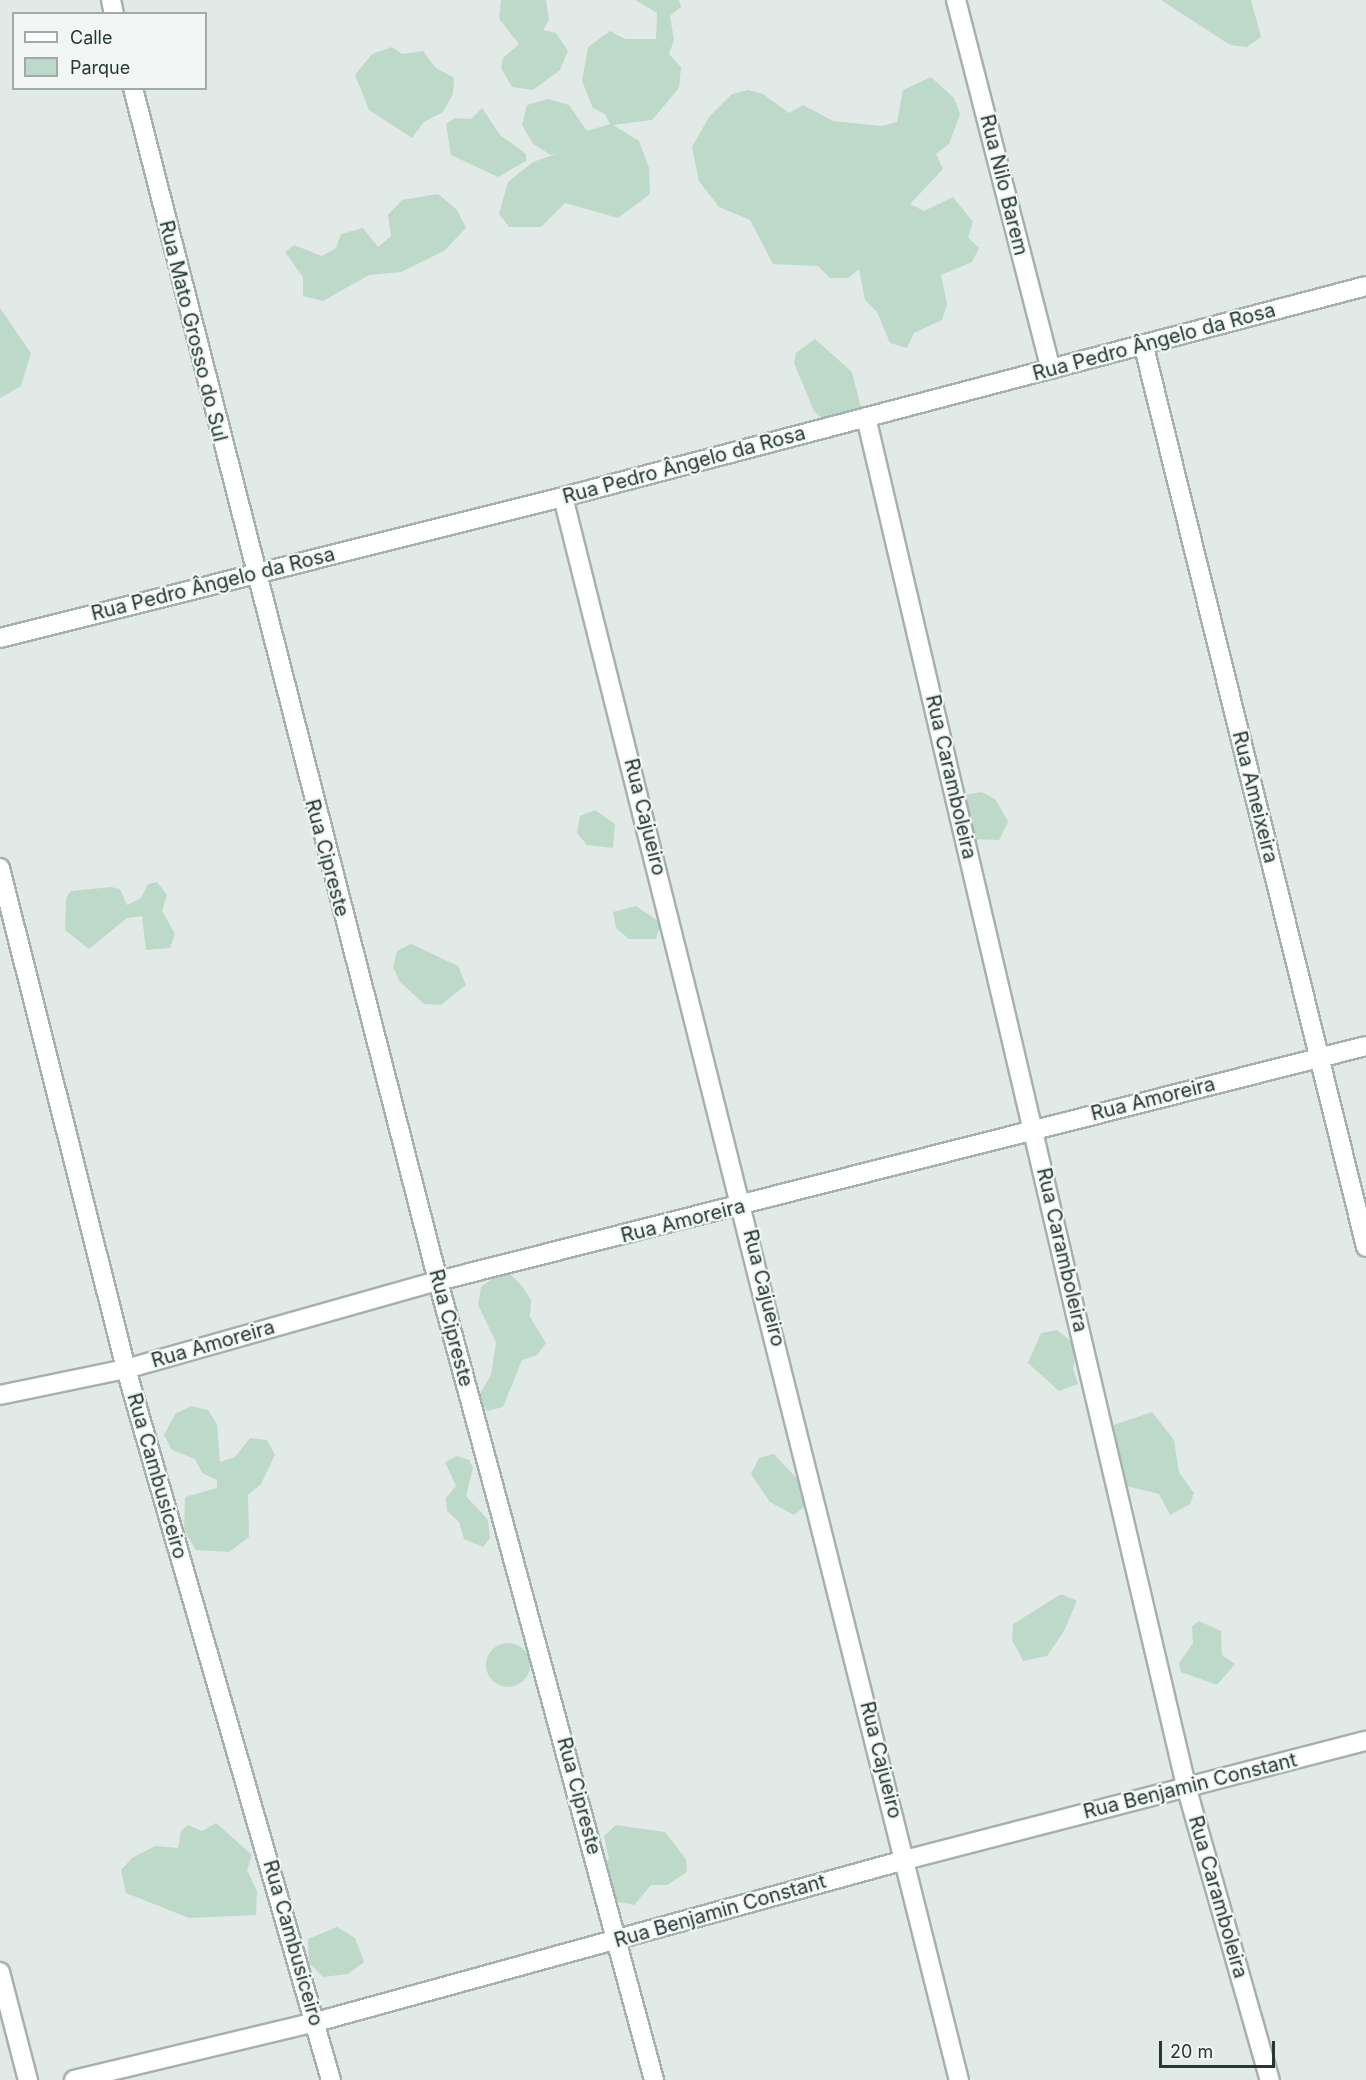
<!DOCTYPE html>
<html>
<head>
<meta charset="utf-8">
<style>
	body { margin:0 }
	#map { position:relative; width:1366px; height:2080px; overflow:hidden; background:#e2eae8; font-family:Inter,sans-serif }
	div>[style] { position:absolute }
	.green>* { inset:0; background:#bdd9c9 }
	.round { border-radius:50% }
	.roads { filter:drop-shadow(2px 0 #a5b1af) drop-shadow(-2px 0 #a5b1af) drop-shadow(0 2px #a5b1af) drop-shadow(0 -2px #a5b1af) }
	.street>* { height:18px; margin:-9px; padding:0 9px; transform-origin:9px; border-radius:9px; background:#fff }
	.secondary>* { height:18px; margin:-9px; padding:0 9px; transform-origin:9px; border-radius:9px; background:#fff }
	span { translate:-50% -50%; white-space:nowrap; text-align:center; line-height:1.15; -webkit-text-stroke:4.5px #f2f7f5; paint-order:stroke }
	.street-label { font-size:20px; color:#243937 }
	.legend { position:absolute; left:12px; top:12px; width:195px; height:78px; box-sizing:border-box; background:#f2f7f5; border:2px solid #a0aba9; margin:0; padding:8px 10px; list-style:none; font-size:18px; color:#243937 }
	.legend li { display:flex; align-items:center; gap:12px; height:30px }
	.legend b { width:30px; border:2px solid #a0aba9 }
	.scale { position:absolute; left:1159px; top:2041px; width:116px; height:27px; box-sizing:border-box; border:3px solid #243937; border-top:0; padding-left:8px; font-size:18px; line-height:21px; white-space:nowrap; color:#243937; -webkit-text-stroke:4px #f2f7f5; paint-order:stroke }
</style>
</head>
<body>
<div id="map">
	<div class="green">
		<div style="clip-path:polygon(501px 0,546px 0,549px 20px,543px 30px,556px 33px,568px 51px,560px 70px,533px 90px,512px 87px,501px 68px,503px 58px,519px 44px,499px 19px)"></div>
		<div style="clip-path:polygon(635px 0,679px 0,681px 7px,670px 16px,674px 40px,669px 54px,681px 67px,679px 88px,652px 120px,613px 125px,639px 141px,649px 168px,650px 194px,618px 218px,565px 203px,541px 227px,509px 227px,499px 214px,508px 182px,533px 162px,559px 153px,551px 155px,533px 144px,522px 125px,527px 105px,548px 99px,569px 105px,587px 131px,610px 124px,605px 114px,593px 108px,582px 81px,588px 47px,610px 31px,625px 39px,656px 39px,657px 13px)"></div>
		<div style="clip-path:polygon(1161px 0,1251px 0,1261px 37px,1247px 47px,1230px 45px)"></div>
		<div style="clip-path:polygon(392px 47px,402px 54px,423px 51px,436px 68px,454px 78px,453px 94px,443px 112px,424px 122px,412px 138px,369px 110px,355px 75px,372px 54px)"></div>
		<div style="clip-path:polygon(931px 77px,954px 98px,960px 114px,949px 144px,936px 154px,943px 169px,910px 204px,924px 211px,953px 197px,973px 222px,968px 237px,979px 248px,972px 262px,941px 275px,947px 304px,942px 320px,914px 333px,907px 348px,890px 343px,877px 312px,865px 300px,859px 269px,848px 278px,830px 278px,818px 266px,773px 264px,750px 220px,719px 207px,699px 181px,692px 147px,709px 117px,732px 94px,748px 90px,763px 94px,789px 113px,803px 105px,833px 121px,882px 126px,897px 122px,903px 90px)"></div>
		<div style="clip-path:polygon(482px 108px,500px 135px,526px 154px,526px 161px,498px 177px,451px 155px,446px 124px,455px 118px,471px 119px)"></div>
		<div style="clip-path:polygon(438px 194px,457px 210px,466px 228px,444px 251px,401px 272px,369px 275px,323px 301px,303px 296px,303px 277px,285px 252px,294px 245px,322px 256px,336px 248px,341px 234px,363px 228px,378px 247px,391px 236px,388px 215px,402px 200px)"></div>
		<div style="clip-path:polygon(0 308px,31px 353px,21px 386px,0 398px)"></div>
		<div style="clip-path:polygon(815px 339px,852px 372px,862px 412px,827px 424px,814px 411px,794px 363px,796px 353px)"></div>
		<div style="clip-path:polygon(982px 792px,996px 800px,1008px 822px,999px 840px,966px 839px,950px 820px,958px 796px)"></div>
		<div style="clip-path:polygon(595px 810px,615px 824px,613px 848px,587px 845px,577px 833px,580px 816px)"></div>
		<div style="clip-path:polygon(157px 882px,167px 895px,162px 911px,175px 934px,170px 948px,146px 950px,142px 916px,127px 918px,89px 949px,65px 930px,66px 898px,71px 891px,111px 887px,120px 889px,127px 905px,141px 898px,148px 884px)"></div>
		<div style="clip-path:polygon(636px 906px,661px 923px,656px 939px,629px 939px,616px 928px,613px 912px)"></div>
		<div style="clip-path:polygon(411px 944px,458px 966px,466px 985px,441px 1005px,424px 1004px,400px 982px,393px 967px,397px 951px)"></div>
		<div style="clip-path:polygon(500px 1273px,509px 1273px,522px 1286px,531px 1300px,530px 1317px,546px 1343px,537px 1355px,522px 1360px,503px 1407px,487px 1411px,478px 1397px,491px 1375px,496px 1342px,478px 1305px,481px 1287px)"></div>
		<div style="clip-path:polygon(1057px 1330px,1077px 1346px,1073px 1369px,1078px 1384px,1059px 1391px,1028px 1363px,1041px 1333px)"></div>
		<div style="clip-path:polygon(191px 1406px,208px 1410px,217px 1424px,220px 1462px,235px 1457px,250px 1438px,267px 1440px,275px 1455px,261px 1484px,248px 1495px,249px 1537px,229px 1552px,196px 1550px,184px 1530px,185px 1497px,217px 1488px,217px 1480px,202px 1473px,195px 1459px,172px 1450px,164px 1435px,175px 1414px)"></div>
		<div style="clip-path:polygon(1152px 1412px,1174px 1440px,1179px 1472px,1194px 1493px,1190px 1504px,1170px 1515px,1159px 1494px,1110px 1482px,1105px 1428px)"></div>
		<div style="clip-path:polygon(774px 1454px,802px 1484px,807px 1505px,794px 1515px,770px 1502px,751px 1474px,759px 1458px)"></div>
		<div style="clip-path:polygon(457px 1456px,469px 1460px,473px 1468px,466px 1496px,488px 1520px,490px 1538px,483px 1547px,464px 1539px,459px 1522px,447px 1511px,446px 1498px,456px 1486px,445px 1462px)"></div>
		<div style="clip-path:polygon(1061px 1594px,1077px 1601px,1064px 1631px,1047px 1656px,1023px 1661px,1012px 1640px,1013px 1624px)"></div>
		<div style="clip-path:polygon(1199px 1621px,1221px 1631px,1222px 1655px,1235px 1664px,1217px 1685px,1181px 1672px,1179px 1663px,1193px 1643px,1192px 1626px)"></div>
		<div class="round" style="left:486px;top:1643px;width:44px;height:44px"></div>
		<div style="clip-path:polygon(216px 1823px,252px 1855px,247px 1870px,257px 1891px,256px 1915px,189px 1918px,126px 1893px,121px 1870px,132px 1858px,155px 1846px,178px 1848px,181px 1831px,188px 1825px,202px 1831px)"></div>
		<div style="clip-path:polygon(616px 1825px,665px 1832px,686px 1859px,687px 1872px,667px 1885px,651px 1885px,634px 1905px,619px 1902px,607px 1890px,604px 1866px,609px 1859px,604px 1836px)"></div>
		<div style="clip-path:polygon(337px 1927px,355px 1938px,364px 1962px,348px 1974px,323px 1977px,309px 1963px,308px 1939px)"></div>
	</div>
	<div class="roads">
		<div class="street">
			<div style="left:111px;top:0;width:14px;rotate:78deg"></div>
			<div style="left:956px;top:0;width:381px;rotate:75.6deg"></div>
			<div style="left:133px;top:88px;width:1231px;rotate:75.66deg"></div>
			<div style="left:438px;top:1281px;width:828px;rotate:74.87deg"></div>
			<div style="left:1144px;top:347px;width:927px;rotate:76.14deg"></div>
			<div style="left:866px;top:417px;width:1406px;rotate:76.84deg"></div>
			<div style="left:1186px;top:1786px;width:306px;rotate:74.1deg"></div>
			<div style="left:563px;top:497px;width:1632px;rotate:75.96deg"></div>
			<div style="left:0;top:868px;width:517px;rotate:75.88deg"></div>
			<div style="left:126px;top:1369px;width:740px;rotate:73.92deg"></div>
			<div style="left:0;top:1395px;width:129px;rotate:-11.7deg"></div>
			<div style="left:126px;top:1369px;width:324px;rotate:-15.8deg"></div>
			<div style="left:438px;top:1281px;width:957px;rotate:-14.21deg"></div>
			<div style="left:0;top:1972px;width:112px;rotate:75.5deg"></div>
		</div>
		<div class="secondary">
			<div style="left:0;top:638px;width:580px;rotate:-14.06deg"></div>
			<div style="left:563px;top:497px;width:830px;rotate:-14.72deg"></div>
			<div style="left:74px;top:2080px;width:249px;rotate:-13.5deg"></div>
			<div style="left:316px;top:2022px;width:611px;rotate:-15.38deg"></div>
			<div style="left:905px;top:1860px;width:476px;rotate:-14.5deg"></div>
		</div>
	</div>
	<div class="street-label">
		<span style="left:1004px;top:185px;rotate:76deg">Rua Nilo Barem</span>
		<span style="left:193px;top:331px;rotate:76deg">Rua Mato Grosso do Sul</span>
		<span style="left:1154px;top:342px;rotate:-15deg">Rua Pedro Ângelo da Rosa</span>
		<span style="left:684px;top:465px;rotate:-15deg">Rua Pedro Ângelo da Rosa</span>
		<span style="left:213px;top:584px;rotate:-14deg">Rua Pedro Ângelo da Rosa</span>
		<span style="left:951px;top:777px;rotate:77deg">Rua Caramboleira</span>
		<span style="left:1255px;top:797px;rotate:76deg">Rua Ameixeira</span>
		<span style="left:645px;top:817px;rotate:76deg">Rua Cajueiro</span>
		<span style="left:327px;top:858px;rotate:75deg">Rua Cipreste</span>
		<span style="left:1153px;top:1099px;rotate:-14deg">Rua Amoreira</span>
		<span style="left:683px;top:1221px;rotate:-14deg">Rua Amoreira</span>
		<span style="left:1062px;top:1250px;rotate:77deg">Rua Caramboleira</span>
		<span style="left:764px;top:1288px;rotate:76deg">Rua Cajueiro</span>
		<span style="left:451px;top:1328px;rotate:75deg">Rua Cipreste</span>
		<span style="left:213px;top:1344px;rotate:-16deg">Rua Amoreira</span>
		<span style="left:157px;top:1476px;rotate:74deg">Rua Cambusiceiro</span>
		<span style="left:881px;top:1760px;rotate:76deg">Rua Cajueiro</span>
		<span style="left:1190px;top:1786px;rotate:-14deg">Rua Benjamin Constant</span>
		<span style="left:579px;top:1796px;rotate:75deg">Rua Cipreste</span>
		<span style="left:1218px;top:1897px;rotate:74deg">Rua Caramboleira</span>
		<span style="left:720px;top:1911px;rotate:-16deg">Rua Benjamin Constant</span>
		<span style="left:293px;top:1943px;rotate:74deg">Rua Cambusiceiro</span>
	</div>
	<ul class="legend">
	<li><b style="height:8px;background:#fff"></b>Calle</li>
	<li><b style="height:16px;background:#bdd9c9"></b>Parque</li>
	</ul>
	<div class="scale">20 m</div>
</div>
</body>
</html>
